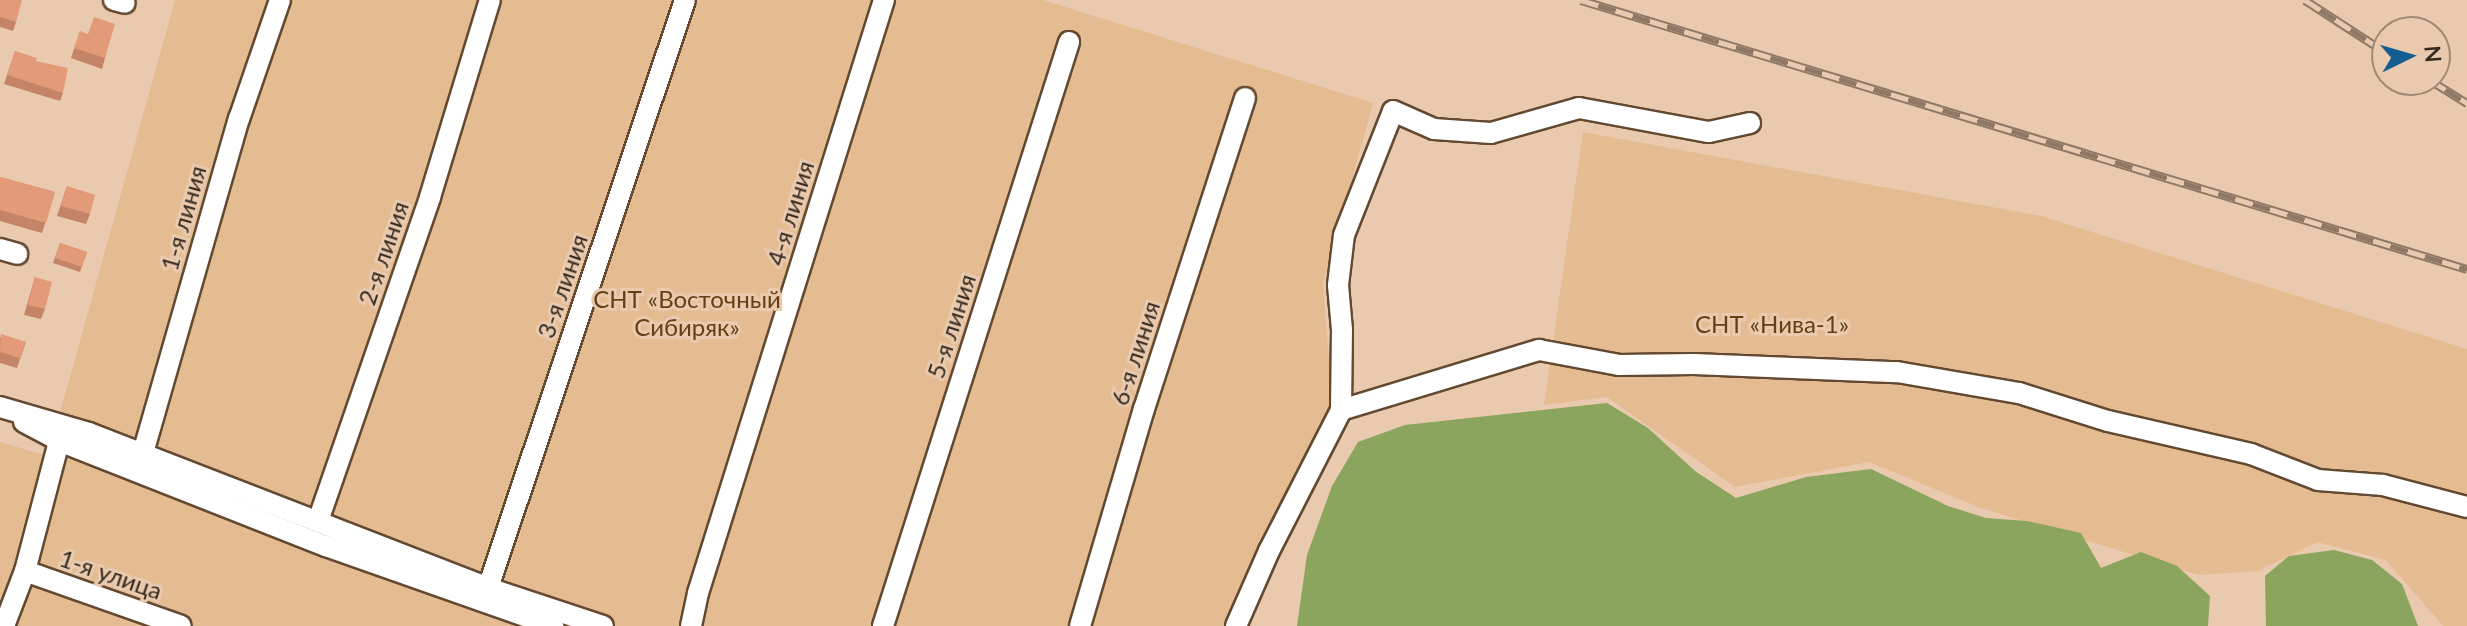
<!DOCTYPE html>
<html>
<head>
<meta charset="utf-8">
<style>
	body { margin:0 }
	#map { position:relative; width:2467px; height:626px; overflow:hidden; background:#e9caae; font-family:Lato,sans-serif }
	div>[style] { position:absolute }
	.green>* { inset:0; background:#e5bb92 }
	.water>* { inset:0; background:#8ba45e }
	.roads { filter:drop-shadow(2px 0 #634930) drop-shadow(-2px 0 #634930) drop-shadow(0 2px #634930) drop-shadow(0 -2px #634930) }
	.minor>* { height:20px; margin:-10px; padding:0 10px; transform-origin:10px; border-radius:10px; background:#fff }
	.rail>* { height:9px; margin-top:-4.5px; transform-origin:0; background:repeating-linear-gradient(90deg,#e9caae 0 18px,#8f7966 0 36px); box-sizing:border-box; border-block:2px solid #8f7966 }
	.wall>* { inset:0; background:#c38467 }
	.building>* { inset:0; background:#e39a78 }
	span { translate:-50% -50%; white-space:nowrap; text-align:center; line-height:1.15; -webkit-text-stroke:6px #e9caae; paint-order:stroke }
	.street-label { font-size:24px; color:#362a1f }
	.park-label { font-size:24px; color:#664014 }
	.north { position:absolute; left:2371px; top:16px; width:80px; height:80px; box-sizing:border-box; background:#e9caae; border:2px solid #a18a75; border-radius:50%; rotate:85deg; font-size:22px; font-weight:700; line-height:32px; text-align:center; color:#362a1f }
	.north::after { content:''; display:block; margin:auto; width:28px; height:36px; background:#135d90; clip-path:polygon(50% 0,100% 100%,50% 72%,0 100%) }
</style>
</head>
<body>
<div id="map">
	<div class="green">
		<div style="clip-path:polygon(175px 0,1043px 0,1373px 103px,1323px 285px,1332px 402px,1224px 626px,0 626px,0 442px,48px 456px)"></div>
		<div style="clip-path:polygon(1583px 132px,2041px 216px,2467px 349px,2467px 626px,2443px 626px,2386px 560px,2317px 542px,2258px 571px,2199px 575px,1981px 508px,1869px 462px,1735px 487px,1607px 397px,1544px 405px)"></div>
	</div>
	<div class="water">
		<div style="clip-path:polygon(1607px 403px,1648px 428px,1695px 471px,1736px 498px,1806px 477px,1871px 469px,1948px 506px,1986px 518px,2027px 521px,2081px 533px,2101px 568px,2141px 552px,2177px 566px,2210px 596px,2208px 626px,1297px 626px,1307px 555px,1332px 486px,1358px 442px,1405px 425px)"></div>
		<div style="clip-path:polygon(2334px 550px,2372px 560px,2402px 584px,2418px 626px,2266px 626px,2265px 576px,2289px 556px)"></div>
	</div>
	<div class="roads">
		<div class="minor">
			<div style="left:114px;top:0;width:11px;rotate:15deg"></div>
			<div style="left:0;top:249px;width:18px;rotate:16deg"></div>
			<div style="left:0;top:407px;width:93px;rotate:16.3deg"></div>
			<div style="left:89px;top:433px;width:428px;rotate:21.2deg"></div>
			<div style="left:488px;top:588px;width:121px;rotate:18.3deg"></div>
			<div style="left:1341px;top:410px;width:207px;rotate:-16.9deg"></div>
			<div style="left:1539px;top:350px;width:81px;rotate:10.6deg"></div>
			<div style="left:1619px;top:365px;width:75px;rotate:-0.8deg"></div>
			<div style="left:1694px;top:364px;width:203px;rotate:2.3deg"></div>
			<div style="left:1897px;top:372px;width:124px;rotate:9.8deg"></div>
			<div style="left:2019px;top:393px;width:93px;rotate:17.5deg"></div>
			<div style="left:2108px;top:421px;width:147px;rotate:13deg"></div>
			<div style="left:2251px;top:454px;width:72px;rotate:21.2deg"></div>
			<div style="left:2318px;top:480px;width:65px;rotate:4.4deg"></div>
			<div style="left:2383px;top:485px;width:87px;rotate:14.7deg"></div>
			<div style="left:24px;top:422px;width:40px;rotate:28deg"></div>
			<div style="left:59px;top:441px;width:287px;rotate:21.5deg"></div>
			<div style="left:326px;top:546px;width:241px;rotate:19.4deg"></div>
			<div style="left:143px;top:453px;width:348px;rotate:-74deg"></div>
			<div style="left:239px;top:119px;width:126px;rotate:-71deg"></div>
			<div style="left:318px;top:521px;width:343px;rotate:-70.9deg"></div>
			<div style="left:430px;top:197px;width:206px;rotate:-73.1deg"></div>
			<div style="left:25px;top:571px;width:165px;rotate:19.4deg"></div>
			<div style="left:488px;top:588px;width:620px;rotate:-71.48deg"></div>
			<div style="left:4px;top:626px;width:59px;rotate:-69.1deg"></div>
			<div style="left:25px;top:571px;width:134px;rotate:-75.3deg"></div>
			<div style="left:691px;top:626px;width:34px;rotate:-78deg"></div>
			<div style="left:698px;top:593px;width:621px;rotate:-72.59deg"></div>
			<div style="left:883px;top:626px;width:613px;rotate:-72.33deg"></div>
			<div style="left:1080px;top:626px;width:226px;rotate:-73.6deg"></div>
			<div style="left:1144px;top:409px;width:327px;rotate:-72deg"></div>
			<div style="left:1236px;top:626px;width:82px;rotate:-66.3deg"></div>
			<div style="left:1269px;top:551px;width:158px;rotate:-62.9deg"></div>
			<div style="left:1341px;top:410px;width:80px;rotate:-89.3deg"></div>
			<div style="left:1342px;top:330px;width:45px;rotate:-95.1deg"></div>
			<div style="left:1338px;top:285px;width:50px;rotate:-83.2deg"></div>
			<div style="left:1344px;top:235px;width:133px;rotate:-68.4deg"></div>
			<div style="left:1393px;top:111px;width:45px;rotate:23.7deg"></div>
			<div style="left:1434px;top:129px;width:57px;rotate:4deg"></div>
			<div style="left:1491px;top:133px;width:91px;rotate:-15.9deg"></div>
			<div style="left:1579px;top:108px;width:132px;rotate:10.5deg"></div>
			<div style="left:1709px;top:132px;width:42px;rotate:-12.4deg"></div>
		</div>
	</div>
	<div class="rail">
		<div style="left:1581px;top:0;width:926px;rotate:16.89deg"></div>
		<div style="left:2305px;top:0;width:98px;rotate:32.9deg"></div>
		<div style="left:2430px;top:80px;width:44px;rotate:31.9deg"></div>
	</div>
	<div class="wall">
		<div style="clip-path:polygon(0 0,16px 22px,13px 31px,0 27px)"></div>
		<div style="clip-path:polygon(80px 31px,105px 58px,102px 69px,71px 58px)"></div>
		<div style="clip-path:polygon(15px 51px,36px 61px,63px 93px,60px 101px,4px 84px)"></div>
		<div style="clip-path:polygon(0 177px,55px 192px,42px 233px,0 221px)"></div>
		<div style="clip-path:polygon(67px 186px,90px 214px,86px 224px,57px 216px)"></div>
		<div style="clip-path:polygon(60px 243px,87px 252px,80px 272px,53px 263px)"></div>
		<div style="clip-path:polygon(35px 277px,45px 309px,41px 319px,24px 315px)"></div>
		<div style="clip-path:polygon(0 337px,26px 342px,17px 368px,0 363px)"></div>
	</div>
	<div class="building">
		<div style="clip-path:polygon(0 0,22px 0,16px 22px,0 17px)"></div>
		<div style="clip-path:polygon(94px 17px,115px 24px,105px 58px,74px 48px,80px 31px,88px 34px)"></div>
		<div style="clip-path:polygon(15px 51px,37px 58px,36px 61px,68px 68px,63px 93px,7px 75px)"></div>
		<div style="clip-path:polygon(0 177px,55px 192px,46px 223px,0 210px)"></div>
		<div style="clip-path:polygon(67px 186px,95px 195px,90px 214px,61px 206px)"></div>
		<div style="clip-path:polygon(60px 243px,87px 252px,82px 267px,55px 258px)"></div>
		<div style="clip-path:polygon(35px 277px,52px 282px,45px 309px,28px 305px)"></div>
		<div style="clip-path:polygon(1px 334px,26px 342px,20px 358px,0 352px)"></div>
	</div>
	<div class="street-label">
		<span style="left:790px;top:213px;rotate:-73deg">4-я линия</span>
		<span style="left:183px;top:218px;rotate:-74deg">1-я линия</span>
		<span style="left:383px;top:253px;rotate:-71deg">2-я линия</span>
		<span style="left:562px;top:286px;rotate:-71deg">3-я линия</span>
		<span style="left:951px;top:326px;rotate:-72deg">5-я линия</span>
		<span style="left:1135px;top:353px;rotate:-72deg">6-я линия</span>
		<span style="left:111px;top:574px;rotate:19deg">1-я улица</span>
	</div>
	<div class="park-label">
		<span style="left:687px;top:313px">СНТ «Восточный<br>Сибиряк»</span>
		<span style="left:1772px;top:324px">СНТ «Нива-1»</span>
	</div>
	<div class="north">N</div>
</div>
</body>
</html>
